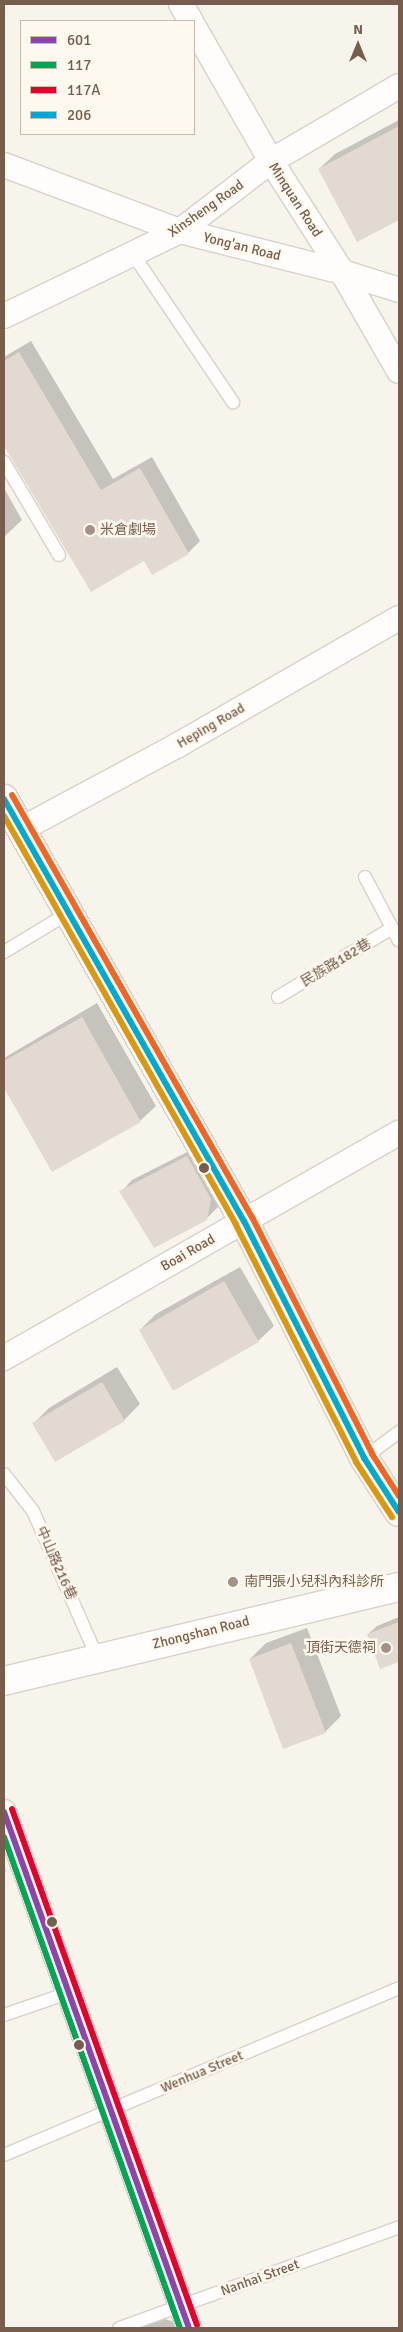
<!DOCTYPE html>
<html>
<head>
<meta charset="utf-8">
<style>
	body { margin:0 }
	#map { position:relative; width:403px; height:2332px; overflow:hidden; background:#f7f4ec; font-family:Signika,"Noto Sans TC",sans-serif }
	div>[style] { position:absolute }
	.shadow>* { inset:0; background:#0003 }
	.building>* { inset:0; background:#e2dad1 }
	.roads { filter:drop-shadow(1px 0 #d7d1ca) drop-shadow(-1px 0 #d7d1ca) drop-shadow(0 1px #d7d1ca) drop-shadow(0 -1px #d7d1ca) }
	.service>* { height:12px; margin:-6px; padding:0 6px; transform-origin:6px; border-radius:6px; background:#fefdfc }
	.minor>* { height:24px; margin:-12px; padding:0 12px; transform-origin:12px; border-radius:12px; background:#fefdfc }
	.tertiary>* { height:28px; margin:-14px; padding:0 14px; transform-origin:14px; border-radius:14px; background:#fefdfc }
	.secondary>* { height:28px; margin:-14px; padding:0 14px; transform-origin:14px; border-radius:14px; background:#fefdfc }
	.bus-1>* { height:6px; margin:-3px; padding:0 3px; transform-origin:3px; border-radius:3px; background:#8e44ad }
	.bus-2>* { height:6px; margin:-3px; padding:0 3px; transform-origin:3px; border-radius:3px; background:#00a651 }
	.bus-3>* { height:6px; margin:-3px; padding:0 3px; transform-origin:3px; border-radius:3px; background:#e4002b }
	.bus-4>* { height:6px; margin:-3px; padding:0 3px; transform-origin:3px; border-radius:3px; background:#00a9ce }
	.bus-5>* { height:6px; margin:-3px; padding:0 3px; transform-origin:3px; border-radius:3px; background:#dd970f }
	.bus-6>* { height:6px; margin:-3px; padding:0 3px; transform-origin:3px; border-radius:3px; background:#f26522 }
	.dots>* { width:14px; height:14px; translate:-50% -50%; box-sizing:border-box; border:2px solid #fef9ef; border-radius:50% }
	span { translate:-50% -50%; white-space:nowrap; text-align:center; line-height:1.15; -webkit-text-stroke:5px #fef9ef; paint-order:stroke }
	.street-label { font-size:14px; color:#765d4d }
	.poi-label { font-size:14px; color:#765d4d }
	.left { translate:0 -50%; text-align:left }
	.right { translate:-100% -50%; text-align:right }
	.frame { position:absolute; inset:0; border:5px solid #765d4d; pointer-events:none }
	.legend { position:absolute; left:20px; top:20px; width:175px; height:115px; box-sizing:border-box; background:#fef9ef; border:1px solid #c8bbae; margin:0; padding:6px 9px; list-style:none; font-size:15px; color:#765d4d }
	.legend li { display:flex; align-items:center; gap:10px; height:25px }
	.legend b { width:25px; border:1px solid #c8bbae }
	.north { position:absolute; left:333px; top:20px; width:50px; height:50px; -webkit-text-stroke:4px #fef9ef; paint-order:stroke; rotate:0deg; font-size:14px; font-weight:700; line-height:20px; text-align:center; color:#765d4d }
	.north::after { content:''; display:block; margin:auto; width:18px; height:22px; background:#765d4d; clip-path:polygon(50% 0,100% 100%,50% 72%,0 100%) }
</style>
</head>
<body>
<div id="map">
	<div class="shadow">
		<div style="clip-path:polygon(399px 120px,399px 218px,357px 240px,319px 169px,335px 154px)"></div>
		<div style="clip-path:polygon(31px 341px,113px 479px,152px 457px,200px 541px,188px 553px,152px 573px,145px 559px,91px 590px,4px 442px,4px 357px)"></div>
		<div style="clip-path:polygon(4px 488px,22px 520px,4px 537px)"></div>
		<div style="clip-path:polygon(97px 1003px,156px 1106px,140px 1121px,52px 1171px,4px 1086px,4px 1058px)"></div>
		<div style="clip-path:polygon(199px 1146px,222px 1187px,218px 1207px,206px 1219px,121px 1192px,132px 1180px)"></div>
		<div style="clip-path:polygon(240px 1267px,274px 1326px,258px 1341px,140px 1330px,156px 1314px)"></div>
		<div style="clip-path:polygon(117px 1367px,140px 1404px,124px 1420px,56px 1460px,34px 1423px,49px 1408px)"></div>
		<div style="clip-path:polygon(399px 1617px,399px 1661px,381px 1668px,368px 1634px,377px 1626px)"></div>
		<div style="clip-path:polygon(307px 1628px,341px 1716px,325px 1732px,250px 1659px,266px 1643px)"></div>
		<div style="clip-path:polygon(156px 2316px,180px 2324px,181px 2328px,137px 2328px)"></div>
	</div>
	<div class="building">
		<div style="clip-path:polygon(399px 126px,399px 220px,357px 242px,318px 169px)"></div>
		<div style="clip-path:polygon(19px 352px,101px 490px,140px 468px,189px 554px,152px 575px,144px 561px,91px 592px,4px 446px,4px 361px)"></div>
		<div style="clip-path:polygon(82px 1017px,141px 1122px,52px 1172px,4px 1088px,4px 1061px)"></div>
		<div style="clip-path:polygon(187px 1156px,211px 1199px,207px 1220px,154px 1248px,119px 1191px)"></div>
		<div style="clip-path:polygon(224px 1281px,259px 1342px,173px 1391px,139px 1330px)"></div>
		<div style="clip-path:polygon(102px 1382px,125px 1421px,55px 1462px,32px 1423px)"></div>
		<div style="clip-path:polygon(399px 1622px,399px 1662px,380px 1669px,367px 1634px)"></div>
		<div style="clip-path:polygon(291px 1643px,326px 1733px,283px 1749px,249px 1659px)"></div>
	</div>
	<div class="roads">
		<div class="service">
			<div style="left:133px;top:254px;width:179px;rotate:56deg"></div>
			<div style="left:4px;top:462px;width:108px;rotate:59.4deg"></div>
			<div style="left:365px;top:877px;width:72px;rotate:62deg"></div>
			<div style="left:4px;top:952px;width:77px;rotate:-31.2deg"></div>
			<div style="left:278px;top:997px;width:133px;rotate:-31.2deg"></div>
			<div style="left:364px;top:1458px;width:44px;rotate:-36.6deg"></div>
			<div style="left:4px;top:1474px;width:47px;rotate:51.9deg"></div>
			<div style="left:33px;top:1511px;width:162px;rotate:66.3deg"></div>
			<div style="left:4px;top:2015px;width:68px;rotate:-19deg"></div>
			<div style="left:4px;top:2155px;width:429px;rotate:-22.9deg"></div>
			<div style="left:119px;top:2328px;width:298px;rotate:-19.8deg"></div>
		</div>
		<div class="minor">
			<div style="left:181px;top:4px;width:20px;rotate:60deg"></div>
			<div style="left:194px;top:27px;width:155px;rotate:60.1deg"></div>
			<div style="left:271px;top:161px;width:132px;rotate:57.4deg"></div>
			<div style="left:342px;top:272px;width:114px;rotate:60.1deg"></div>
			<div style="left:4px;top:165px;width:188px;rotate:20.6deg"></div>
			<div style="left:180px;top:231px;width:167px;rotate:14.2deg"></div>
			<div style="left:342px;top:272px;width:60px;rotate:17.5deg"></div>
			<div style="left:4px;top:316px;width:195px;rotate:-25.8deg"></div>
			<div style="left:180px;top:231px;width:115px;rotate:-37.6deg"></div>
			<div style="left:271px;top:161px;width:148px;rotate:-30.4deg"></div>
			<div style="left:20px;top:830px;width:179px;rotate:-28.3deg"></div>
			<div style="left:178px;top:745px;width:255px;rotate:-29.9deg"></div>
			<div style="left:4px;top:1358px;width:455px;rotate:-29.7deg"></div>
			<div style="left:4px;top:1812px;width:548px;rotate:70.28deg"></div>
		</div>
		<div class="tertiary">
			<div style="left:4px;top:1681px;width:406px;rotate:-13.4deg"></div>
		</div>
		<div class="secondary">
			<div style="left:4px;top:799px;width:485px;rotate:60.4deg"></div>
			<div style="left:244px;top:1221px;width:266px;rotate:63.1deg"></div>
			<div style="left:364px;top:1458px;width:64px;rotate:57.1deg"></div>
		</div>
	</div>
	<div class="bus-1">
		<div style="left:4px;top:1812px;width:548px;rotate:70.28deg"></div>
	</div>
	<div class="bus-2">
		<div style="left:4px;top:1837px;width:522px;rotate:70.28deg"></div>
	</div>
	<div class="bus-3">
		<div style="left:12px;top:1809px;width:548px;rotate:70.28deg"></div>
	</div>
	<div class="bus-4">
		<div style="left:4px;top:799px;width:485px;rotate:60.4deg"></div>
		<div style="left:244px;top:1221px;width:266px;rotate:63.1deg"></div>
		<div style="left:364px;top:1458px;width:64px;rotate:57.1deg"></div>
	</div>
	<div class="bus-5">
		<div style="left:4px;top:816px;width:470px;rotate:60.4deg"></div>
		<div style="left:236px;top:1225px;width:266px;rotate:63.1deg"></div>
		<div style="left:356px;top:1462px;width:66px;rotate:56.8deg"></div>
	</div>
	<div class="bus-6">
		<div style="left:12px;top:795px;width:485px;rotate:60.4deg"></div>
		<div style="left:252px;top:1217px;width:266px;rotate:63.1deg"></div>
		<div style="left:372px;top:1454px;width:50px;rotate:57.3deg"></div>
	</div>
	<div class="dots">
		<div style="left:90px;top:530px;background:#a39285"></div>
		<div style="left:204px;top:1168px;background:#765d4d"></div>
		<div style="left:233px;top:1582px;background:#a39285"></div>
		<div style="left:386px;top:1648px;background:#a39285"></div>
		<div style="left:52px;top:1922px;background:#765d4d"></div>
		<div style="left:79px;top:2045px;background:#765d4d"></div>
	</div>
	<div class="street-label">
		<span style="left:295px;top:200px;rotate:57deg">Minquan Road</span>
		<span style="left:206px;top:209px;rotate:-35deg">Xinsheng Road</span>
		<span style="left:242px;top:247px;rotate:14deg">Yong'an Road</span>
		<span style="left:211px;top:726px;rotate:-30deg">Heping Road</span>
		<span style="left:336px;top:963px;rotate:-31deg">民族路182巷</span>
		<span style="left:188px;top:1253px;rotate:-30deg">Boai Road</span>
		<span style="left:56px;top:1563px;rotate:66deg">中山路216巷</span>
		<span style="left:201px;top:1633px;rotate:-14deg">Zhongshan Road</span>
		<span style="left:202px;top:2072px;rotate:-23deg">Wenhua Street</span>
		<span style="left:260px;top:2278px;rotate:-20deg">Nanhai Street</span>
	</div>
	<div class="poi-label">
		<span class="left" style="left:100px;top:530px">米倉劇場</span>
		<span class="left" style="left:244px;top:1582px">南門張小兒科內科診所</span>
		<span class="right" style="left:376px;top:1648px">頂街天德祠</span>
	</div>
	<div class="frame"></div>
	<ul class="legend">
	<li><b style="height:6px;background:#8e44ad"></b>601</li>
	<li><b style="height:6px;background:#00a651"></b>117</li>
	<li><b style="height:6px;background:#e4002b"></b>117A</li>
	<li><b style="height:6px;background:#00a9ce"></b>206</li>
	</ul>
	<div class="north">N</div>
</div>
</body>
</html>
